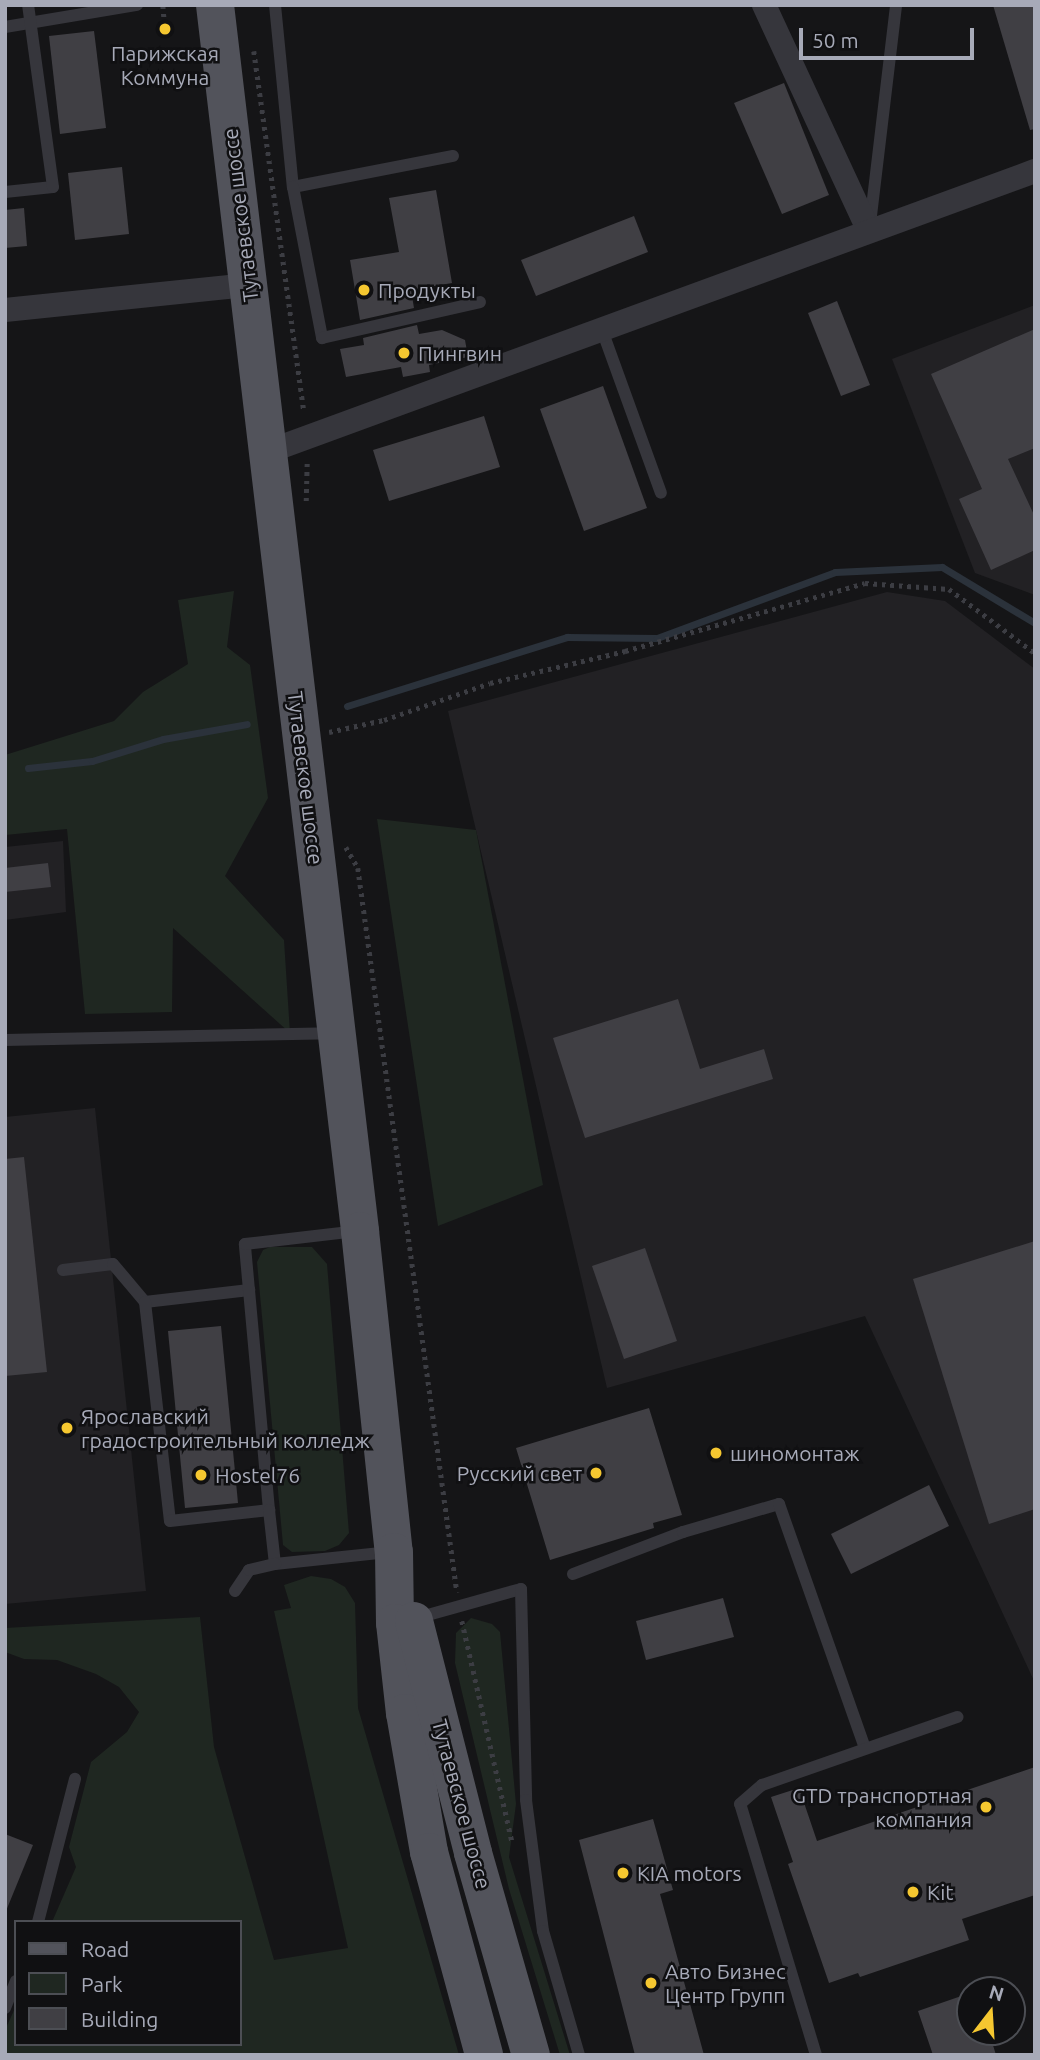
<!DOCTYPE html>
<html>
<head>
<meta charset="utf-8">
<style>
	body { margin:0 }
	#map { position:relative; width:1040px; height:2060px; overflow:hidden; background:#151517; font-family:Ubuntu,sans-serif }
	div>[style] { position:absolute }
	.built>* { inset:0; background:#222124 }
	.green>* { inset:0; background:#1f2721 }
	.stream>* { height:7px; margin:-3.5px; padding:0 3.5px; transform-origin:3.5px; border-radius:3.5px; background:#2b323b }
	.building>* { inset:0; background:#403f44 }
	.path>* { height:4.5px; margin-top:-2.25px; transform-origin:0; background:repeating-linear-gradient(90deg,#3c3d43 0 3.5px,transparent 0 8.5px) }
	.lane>* { height:12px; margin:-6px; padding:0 6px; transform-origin:6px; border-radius:6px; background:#36363c }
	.street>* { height:24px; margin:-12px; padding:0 12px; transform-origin:12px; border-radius:12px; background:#36363c }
	.primary>* { height:38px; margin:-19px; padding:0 19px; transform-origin:19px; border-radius:19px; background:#52535b }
	.dots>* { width:19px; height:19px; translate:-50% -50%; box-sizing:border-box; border:4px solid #101012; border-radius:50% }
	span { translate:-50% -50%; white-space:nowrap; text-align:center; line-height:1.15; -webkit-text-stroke:5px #101012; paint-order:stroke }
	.poi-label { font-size:21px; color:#a7aab8 }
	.left { translate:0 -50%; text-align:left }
	.right { translate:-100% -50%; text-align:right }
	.street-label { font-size:21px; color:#a7aab8 }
	.frame { position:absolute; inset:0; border:7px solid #a7aab8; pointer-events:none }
	.legend { position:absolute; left:14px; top:1920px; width:228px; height:126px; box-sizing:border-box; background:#101012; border:2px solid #4c4e54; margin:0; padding:9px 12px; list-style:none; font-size:21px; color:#a7aab8 }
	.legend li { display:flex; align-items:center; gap:14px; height:35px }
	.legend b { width:35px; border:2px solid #4c4e54 }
	.north { position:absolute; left:956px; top:1976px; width:70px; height:70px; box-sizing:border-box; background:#101012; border:2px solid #4c4e54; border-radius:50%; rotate:17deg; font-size:19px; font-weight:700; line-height:28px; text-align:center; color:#a7aab8 }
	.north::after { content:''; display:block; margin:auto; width:24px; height:32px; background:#f5c730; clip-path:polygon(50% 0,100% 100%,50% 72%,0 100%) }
	.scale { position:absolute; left:799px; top:28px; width:175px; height:32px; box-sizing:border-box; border:4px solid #a7aab8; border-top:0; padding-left:9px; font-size:21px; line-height:24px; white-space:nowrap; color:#a7aab8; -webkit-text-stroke:5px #101012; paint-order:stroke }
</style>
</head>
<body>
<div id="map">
	<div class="built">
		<div style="clip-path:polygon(1035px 305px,1035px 595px,975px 573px,892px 359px)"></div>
		<div style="clip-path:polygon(887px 592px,945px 601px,1035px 669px,1035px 1683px,865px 1316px,607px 1388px,448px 711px)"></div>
		<div style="clip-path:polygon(63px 841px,66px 912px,5px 920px,5px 847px)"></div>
		<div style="clip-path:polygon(95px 1108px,146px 1591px,5px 1604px,5px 1117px)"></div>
	</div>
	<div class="green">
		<div style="clip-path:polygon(234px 591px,227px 647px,250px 665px,268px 798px,225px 876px,284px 940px,290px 1033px,173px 928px,172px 1012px,85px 1014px,67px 829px,5px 835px,5px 755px,114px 721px,143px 692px,188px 664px,178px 600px)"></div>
		<div style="clip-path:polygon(377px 819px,476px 830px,543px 1185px,438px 1226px)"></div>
		<div style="clip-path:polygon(270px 1247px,312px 1247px,327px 1264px,349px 1533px,339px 1545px,325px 1551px,292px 1552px,283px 1545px,257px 1262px,263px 1250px)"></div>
		<div style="clip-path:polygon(311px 1576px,331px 1579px,345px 1587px,355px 1603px,358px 1708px,459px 2055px,5px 2055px,5px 2030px,16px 2006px,16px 2044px,240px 2044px,240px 1922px,52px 1922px,76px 1867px,69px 1847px,91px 1762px,127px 1732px,139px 1712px,119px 1687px,96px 1674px,57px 1660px,24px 1659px,5px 1652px,5px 1628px,200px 1617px,214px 1747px,274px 1960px,348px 1948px,274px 1611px,291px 1608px,284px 1585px)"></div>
		<div style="clip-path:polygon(471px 1618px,492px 1624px,500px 1632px,516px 1804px,509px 1857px,570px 2055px,560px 2055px,509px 1889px,455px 1663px,456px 1633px)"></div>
	</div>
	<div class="stream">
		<div style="left:347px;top:706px;width:231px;rotate:-17.4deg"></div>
		<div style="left:567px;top:637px;width:90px;rotate:0.6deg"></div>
		<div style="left:657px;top:638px;width:190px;rotate:-20.3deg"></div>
		<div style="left:835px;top:572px;width:107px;rotate:-2.7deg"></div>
		<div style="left:942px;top:567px;width:109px;rotate:31.1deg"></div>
		<div style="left:28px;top:768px;width:64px;rotate:-6.2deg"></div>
		<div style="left:92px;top:761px;width:74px;rotate:-17.2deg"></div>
		<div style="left:163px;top:739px;width:85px;rotate:-10.1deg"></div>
	</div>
	<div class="building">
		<div style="clip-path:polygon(993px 5px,1035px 5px,1035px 129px,1030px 130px)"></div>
		<div style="clip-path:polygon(94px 31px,106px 128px,60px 134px,49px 36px)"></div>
		<div style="clip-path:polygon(784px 83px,829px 195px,782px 214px,734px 103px)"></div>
		<div style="clip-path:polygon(122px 167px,129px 234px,75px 240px,68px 173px)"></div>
		<div style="clip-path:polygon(436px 190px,452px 283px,411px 290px,414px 308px,360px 320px,350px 260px,399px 252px,389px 198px)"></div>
		<div style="clip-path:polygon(24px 208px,27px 246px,5px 248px,5px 210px)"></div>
		<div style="clip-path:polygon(634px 216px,648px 252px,536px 296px,521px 260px)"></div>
		<div style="clip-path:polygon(837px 301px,870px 385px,841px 396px,808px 313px)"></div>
		<div style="clip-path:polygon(417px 325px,419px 334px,442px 330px,465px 340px,468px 357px,429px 365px,430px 372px,403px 377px,401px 367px,346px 377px,340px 349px,364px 345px,363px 338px)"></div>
		<div style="clip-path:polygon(1035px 329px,1035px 448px,1008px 459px,1035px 517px,1035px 550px,991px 570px,959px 499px,982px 489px,931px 374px)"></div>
		<div style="clip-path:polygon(603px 386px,647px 508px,584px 531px,540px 409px)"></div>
		<div style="clip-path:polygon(484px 416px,500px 467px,389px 501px,373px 450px)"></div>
		<div style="clip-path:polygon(48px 863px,51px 887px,5px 892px,5px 868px)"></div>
		<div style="clip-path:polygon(678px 999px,700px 1069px,764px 1049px,773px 1079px,585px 1138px,553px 1038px)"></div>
		<div style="clip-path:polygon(24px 1157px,47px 1372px,5px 1376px,5px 1159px)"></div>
		<div style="clip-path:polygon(1035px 1241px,1035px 1509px,989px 1524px,913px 1279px)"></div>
		<div style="clip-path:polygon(645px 1248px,677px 1341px,624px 1359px,592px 1266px)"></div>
		<div style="clip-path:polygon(221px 1326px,238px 1503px,185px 1508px,168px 1331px)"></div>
		<div style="clip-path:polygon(649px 1408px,682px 1515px,653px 1523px,654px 1528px,550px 1560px,516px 1448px)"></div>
		<div style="clip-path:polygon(929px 1485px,949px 1526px,851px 1574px,831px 1534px)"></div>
		<div style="clip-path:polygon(723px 1598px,734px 1637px,646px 1660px,636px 1621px)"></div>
		<div style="clip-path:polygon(1035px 1767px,1035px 1895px,962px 1919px,969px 1940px,860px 1977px,858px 1973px,829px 1983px,788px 1864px,793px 1862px,771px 1797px,799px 1788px,817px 1841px)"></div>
		<div style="clip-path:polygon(653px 1819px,673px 1890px,660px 1894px,704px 2055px,635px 2055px,579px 1840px)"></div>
		<div style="clip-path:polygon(5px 1834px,33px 1845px,6px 1911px,5px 1911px)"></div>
		<div style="clip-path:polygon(970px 1993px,970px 2032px,989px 2032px,996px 2055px,933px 2055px,918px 2011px)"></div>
	</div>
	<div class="path">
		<div style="left:163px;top:5px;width:24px;rotate:85deg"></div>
		<div style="left:254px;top:51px;width:365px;rotate:82.1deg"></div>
		<div style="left:306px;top:501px;width:41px;rotate:-88.6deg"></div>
		<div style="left:329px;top:732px;width:56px;rotate:-12.3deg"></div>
		<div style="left:384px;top:720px;width:112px;rotate:-19.2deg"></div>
		<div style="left:490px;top:683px;width:139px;rotate:-13.3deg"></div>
		<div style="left:625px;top:651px;width:249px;rotate:-15.8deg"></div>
		<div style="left:865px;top:583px;width:84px;rotate:4.1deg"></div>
		<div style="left:949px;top:589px;width:107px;rotate:36.7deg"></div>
		<div style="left:346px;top:847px;width:24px;rotate:60deg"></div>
		<div style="left:358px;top:868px;width:731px;rotate:82.21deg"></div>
		<div style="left:462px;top:1621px;width:226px;rotate:77.2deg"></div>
	</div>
	<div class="lane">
		<div style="left:275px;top:5px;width:183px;rotate:84.4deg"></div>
		<div style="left:293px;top:187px;width:163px;rotate:-11deg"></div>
		<div style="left:5px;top:27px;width:134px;rotate:-9.5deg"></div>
		<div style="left:293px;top:187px;width:154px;rotate:79.1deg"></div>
		<div style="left:322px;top:338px;width:162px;rotate:-12.8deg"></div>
		<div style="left:5px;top:192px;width:48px;rotate:-5.9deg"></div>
		<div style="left:53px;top:187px;width:184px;rotate:-97.8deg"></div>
		<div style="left:870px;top:224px;width:221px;rotate:-83.2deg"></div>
		<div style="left:602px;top:330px;width:173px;rotate:70.1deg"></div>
		<div style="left:5px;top:1040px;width:326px;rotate:-1.2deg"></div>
		<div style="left:63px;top:1270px;width:50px;rotate:-6.8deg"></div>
		<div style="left:113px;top:1264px;width:50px;rotate:49.9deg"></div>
		<div style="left:145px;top:1302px;width:105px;rotate:-6.6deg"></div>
		<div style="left:145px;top:1302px;width:220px;rotate:83.5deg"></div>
		<div style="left:170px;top:1521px;width:100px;rotate:-6.3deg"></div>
		<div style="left:269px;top:1510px;width:267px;rotate:-95.2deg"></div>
		<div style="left:245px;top:1244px;width:114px;rotate:-6.6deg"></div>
		<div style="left:269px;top:1510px;width:54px;rotate:83.7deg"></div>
		<div style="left:275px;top:1564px;width:116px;rotate:-6deg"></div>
		<div style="left:573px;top:1574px;width:118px;rotate:-20.9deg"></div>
		<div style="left:683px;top:1532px;width:100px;rotate:-16.3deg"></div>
		<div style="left:779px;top:1504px;width:259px;rotate:70.6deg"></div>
		<div style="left:235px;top:1591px;width:25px;rotate:-56deg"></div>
		<div style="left:249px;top:1570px;width:27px;rotate:-13deg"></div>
		<div style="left:417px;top:1618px;width:108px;rotate:-15.6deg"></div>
		<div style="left:521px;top:1589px;width:211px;rotate:88.6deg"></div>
		<div style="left:526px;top:1800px;width:132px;rotate:82.6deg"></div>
		<div style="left:543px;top:1931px;width:129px;rotate:73.8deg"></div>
		<div style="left:38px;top:1922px;width:148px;rotate:-75.5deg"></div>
		<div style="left:5px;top:2008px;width:29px;rotate:-68deg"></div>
		<div style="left:816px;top:2055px;width:262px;rotate:-106.8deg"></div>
		<div style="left:740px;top:1804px;width:29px;rotate:-41deg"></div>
		<div style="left:762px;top:1785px;width:207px;rotate:-19.2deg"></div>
	</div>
	<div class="street">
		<div style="left:764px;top:5px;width:249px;rotate:65.1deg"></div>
		<div style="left:5px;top:310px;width:245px;rotate:-5.9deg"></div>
		<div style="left:267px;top:452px;width:818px;rotate:-20.1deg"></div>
	</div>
	<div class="primary">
		<div style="left:215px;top:5px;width:1235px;rotate:83.25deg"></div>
		<div style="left:360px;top:1231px;width:323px;rotate:84deg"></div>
		<div style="left:394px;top:1552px;width:71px;rotate:89.2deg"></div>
		<div style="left:395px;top:1623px;width:91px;rotate:83.7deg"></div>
		<div style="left:405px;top:1713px;width:141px;rotate:80.2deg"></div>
		<div style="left:429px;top:1852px;width:210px;rotate:74.8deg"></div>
		<div style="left:414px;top:1621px;width:239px;rotate:75.7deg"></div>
		<div style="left:473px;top:1853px;width:210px;rotate:74deg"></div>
	</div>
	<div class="dots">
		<div style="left:165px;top:29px;background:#f5c730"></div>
		<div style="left:364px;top:290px;background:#f5c730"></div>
		<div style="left:404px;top:353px;background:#f5c730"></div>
		<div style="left:67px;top:1428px;background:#f5c730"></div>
		<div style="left:716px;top:1453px;background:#f5c730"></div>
		<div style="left:596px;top:1473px;background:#f5c730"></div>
		<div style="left:201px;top:1475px;background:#f5c730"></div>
		<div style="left:986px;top:1807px;background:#f5c730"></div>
		<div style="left:623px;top:1873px;background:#f5c730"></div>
		<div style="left:913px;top:1892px;background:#f5c730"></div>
		<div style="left:651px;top:1983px;background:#f5c730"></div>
	</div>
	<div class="poi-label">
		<span style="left:165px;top:65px">Парижская<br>Коммуна</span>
		<span class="left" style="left:378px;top:290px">Продукты</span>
		<span class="left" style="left:418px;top:353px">Пингвин</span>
		<span class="left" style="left:81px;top:1428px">Ярославский<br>градостроительный колледж</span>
		<span class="left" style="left:730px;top:1453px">шиномонтаж</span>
		<span class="right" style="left:582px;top:1473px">Русский свет</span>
		<span class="left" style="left:215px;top:1475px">Hostel76</span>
		<span class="right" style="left:972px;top:1807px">GTD транспортная<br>компания</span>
		<span class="left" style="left:637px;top:1873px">KIA motors</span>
		<span class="left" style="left:927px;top:1892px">Kit</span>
		<span class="left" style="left:665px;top:1983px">Авто Бизнес<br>Центр Групп</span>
	</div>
	<div class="street-label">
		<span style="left:240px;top:215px;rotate:-97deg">Тутаевское шоссе</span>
		<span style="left:306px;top:778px;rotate:83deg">Тутаевское шоссе</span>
		<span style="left:462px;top:1804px;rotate:75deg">Тутаевское шоссе</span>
	</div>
	<div class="frame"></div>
	<ul class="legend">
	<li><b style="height:9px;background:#52535b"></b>Road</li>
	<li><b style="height:19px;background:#1f2721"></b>Park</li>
	<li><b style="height:19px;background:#403f44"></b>Building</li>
	</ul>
	<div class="north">N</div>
	<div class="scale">50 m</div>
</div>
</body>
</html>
